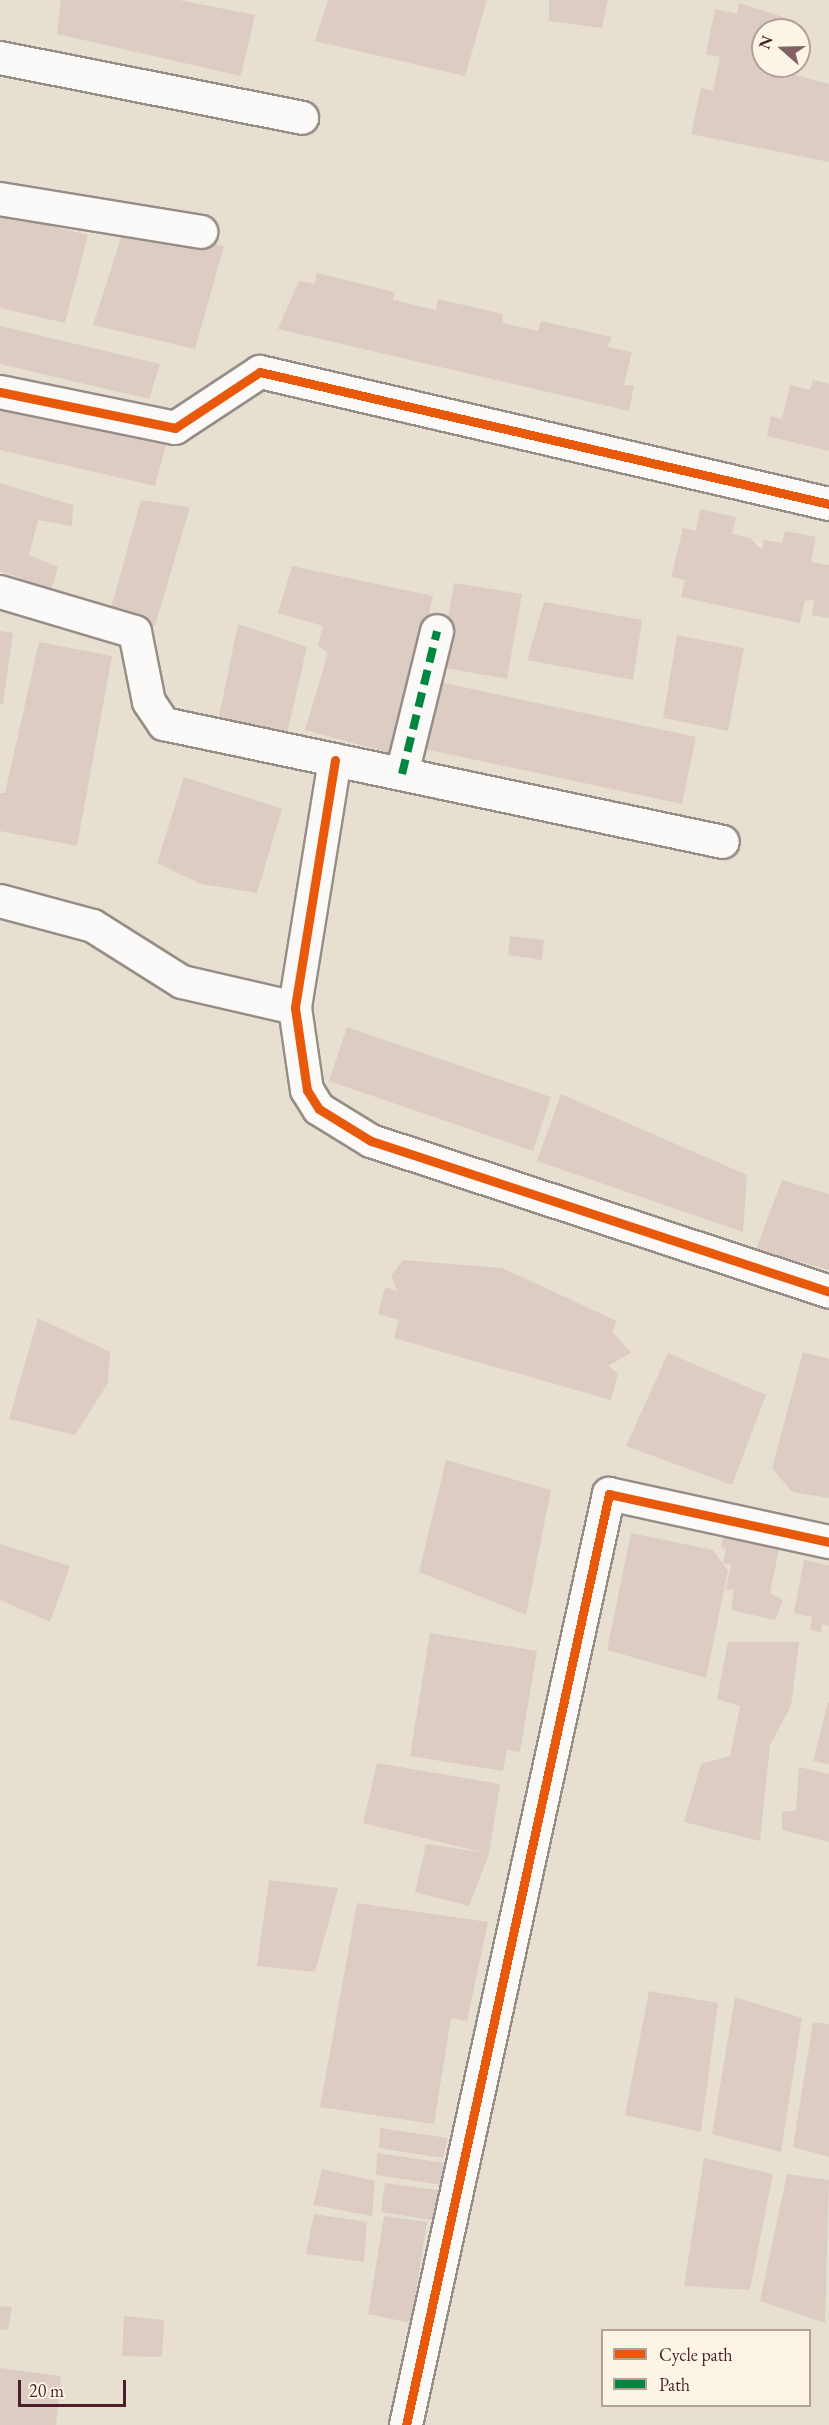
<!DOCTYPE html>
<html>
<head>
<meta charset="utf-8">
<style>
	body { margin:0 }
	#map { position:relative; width:829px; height:2425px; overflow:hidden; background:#e7e0d0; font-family:"EB Garamond",serif }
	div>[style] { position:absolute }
	.building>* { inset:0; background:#dcccc4 }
	.roads { filter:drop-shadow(2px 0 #978d87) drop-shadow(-2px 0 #978d87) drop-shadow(0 2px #978d87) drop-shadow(0 -2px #978d87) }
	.street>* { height:32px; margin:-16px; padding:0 16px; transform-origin:16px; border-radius:16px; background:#fbfaf8 }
	.quiet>* { height:8px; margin-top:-4px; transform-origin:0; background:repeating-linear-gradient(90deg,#00873e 0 15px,transparent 0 23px) }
	.cycleway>* { height:9px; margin:-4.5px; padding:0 4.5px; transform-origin:4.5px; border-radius:4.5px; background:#e8590c }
	span { translate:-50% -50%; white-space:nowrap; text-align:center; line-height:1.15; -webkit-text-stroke:5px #fcf5e5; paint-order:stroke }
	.legend { position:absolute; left:601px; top:2329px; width:210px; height:78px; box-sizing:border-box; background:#fcf5e5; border:2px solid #b59f9b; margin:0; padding:8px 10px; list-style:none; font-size:18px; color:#4a1f2b }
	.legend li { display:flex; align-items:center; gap:12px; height:30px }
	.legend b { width:30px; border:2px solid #b59f9b }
	.north { position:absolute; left:751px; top:18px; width:60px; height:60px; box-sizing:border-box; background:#fcf5e5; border:2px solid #b59f9b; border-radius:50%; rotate:290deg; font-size:16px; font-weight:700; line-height:24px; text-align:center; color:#4a1f2b }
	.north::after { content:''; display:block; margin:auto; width:21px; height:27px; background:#816365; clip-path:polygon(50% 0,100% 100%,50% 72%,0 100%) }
	.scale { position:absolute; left:18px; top:2380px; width:108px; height:27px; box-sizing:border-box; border:3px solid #4a1f2b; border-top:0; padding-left:8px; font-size:18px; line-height:21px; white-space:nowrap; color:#4a1f2b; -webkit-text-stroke:4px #fcf5e5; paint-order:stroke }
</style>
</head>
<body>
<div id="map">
	<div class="building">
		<div style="clip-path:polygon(61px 0,179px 0,255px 15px,241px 76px,57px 34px)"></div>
		<div style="clip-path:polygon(328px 0,487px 0,465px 76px,315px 41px)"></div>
		<div style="clip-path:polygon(549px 0,608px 0,602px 28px,549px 21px)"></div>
		<div style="clip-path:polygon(739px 3px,796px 21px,794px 30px,763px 30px,763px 66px,829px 84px,829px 162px,691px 134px,701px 88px,713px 91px,720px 57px,706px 54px,715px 9px,737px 14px)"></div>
		<div style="clip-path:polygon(0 213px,88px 235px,65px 323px,0 308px)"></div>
		<div style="clip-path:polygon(122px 235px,224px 246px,195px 349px,93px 325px)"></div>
		<div style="clip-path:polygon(317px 273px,395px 292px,393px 300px,436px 310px,438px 299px,503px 314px,502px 323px,538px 331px,541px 321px,612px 337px,607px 347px,632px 352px,624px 385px,634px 386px,629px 411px,278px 329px,299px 281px,315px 284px)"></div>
		<div style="clip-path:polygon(0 326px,160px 364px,149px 399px,0 364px)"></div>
		<div style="clip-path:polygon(813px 380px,829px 384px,829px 451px,767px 436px,771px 416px,782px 419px,790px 385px,810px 390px)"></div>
		<div style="clip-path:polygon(0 398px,169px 434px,155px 486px,0 450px)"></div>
		<div style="clip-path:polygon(0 483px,73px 505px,72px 526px,38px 520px,29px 555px,58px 567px,51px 590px,0 571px)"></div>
		<div style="clip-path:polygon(141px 500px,190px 507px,155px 626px,109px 615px)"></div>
		<div style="clip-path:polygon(700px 509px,736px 517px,732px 534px,750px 538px,762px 550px,764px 540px,782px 543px,785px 531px,816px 537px,811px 562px,829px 565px,829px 618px,812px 615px,814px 600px,805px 601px,800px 623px,681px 597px,685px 580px,671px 577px,683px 528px,696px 531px)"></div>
		<div style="clip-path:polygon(292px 566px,433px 596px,397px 755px,305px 730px,328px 653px,318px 645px,323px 626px,278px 613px)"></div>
		<div style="clip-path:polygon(454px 583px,522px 594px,507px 679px,440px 667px)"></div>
		<div style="clip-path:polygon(544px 602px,642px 620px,633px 680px,527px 660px)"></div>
		<div style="clip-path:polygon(238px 624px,307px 647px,286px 738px,218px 721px)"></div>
		<div style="clip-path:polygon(0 631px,13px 633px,3px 704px,0 704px)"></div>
		<div style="clip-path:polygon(677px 635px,744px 648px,728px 731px,663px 718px)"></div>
		<div style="clip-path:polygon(39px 642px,112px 656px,77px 846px,0 831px,0 793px,5px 793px)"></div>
		<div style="clip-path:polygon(430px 680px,696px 737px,682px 804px,415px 747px)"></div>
		<div style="clip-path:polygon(184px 777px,282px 809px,257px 893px,201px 884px,157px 863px)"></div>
		<div style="clip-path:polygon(510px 936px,544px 940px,542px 960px,508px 955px)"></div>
		<div style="clip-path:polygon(347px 1027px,551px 1097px,533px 1151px,329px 1081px)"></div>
		<div style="clip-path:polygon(561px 1094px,747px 1175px,743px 1232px,537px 1161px)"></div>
		<div style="clip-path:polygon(782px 1180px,829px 1194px,829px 1270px,756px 1249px)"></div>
		<div style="clip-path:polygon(403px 1260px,502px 1268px,617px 1321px,612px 1331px,631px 1353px,608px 1366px,618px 1373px,611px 1400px,394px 1338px,399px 1320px,378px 1314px,385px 1287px,397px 1291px,391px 1276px)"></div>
		<div style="clip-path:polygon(38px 1318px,110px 1352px,108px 1383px,75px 1435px,9px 1419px)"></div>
		<div style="clip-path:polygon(803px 1352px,829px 1359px,829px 1498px,792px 1492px,772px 1468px)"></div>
		<div style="clip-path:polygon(668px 1353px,766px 1395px,732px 1485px,626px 1446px)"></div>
		<div style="clip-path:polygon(446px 1460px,551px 1490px,526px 1615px,419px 1572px)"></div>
		<div style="clip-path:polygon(725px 1529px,788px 1541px,785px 1550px,779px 1550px,770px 1593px,783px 1600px,775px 1620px,731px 1610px,734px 1590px,726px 1589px,731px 1565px,723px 1563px,726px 1550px,721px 1547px)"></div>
		<div style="clip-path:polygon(631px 1533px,713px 1550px,728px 1571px,706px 1678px,607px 1650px)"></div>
		<div style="clip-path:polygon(0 1544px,70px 1566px,50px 1622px,0 1600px)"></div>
		<div style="clip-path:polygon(804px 1560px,829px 1565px,829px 1626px,822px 1624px,821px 1632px,810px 1630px,812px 1617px,794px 1613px)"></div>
		<div style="clip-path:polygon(430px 1633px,537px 1651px,520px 1752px,507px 1750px,503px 1771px,410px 1756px)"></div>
		<div style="clip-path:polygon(728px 1642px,799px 1642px,791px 1706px,770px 1745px,760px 1841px,684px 1822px,701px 1764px,730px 1756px,740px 1706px,717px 1699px)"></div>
		<div style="clip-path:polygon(828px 1702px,829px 1702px,829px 1764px,813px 1761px)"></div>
		<div style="clip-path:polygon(377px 1763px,500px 1784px,489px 1854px,469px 1906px,415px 1892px,426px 1844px,485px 1853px,363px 1823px)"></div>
		<div style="clip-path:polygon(799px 1767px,829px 1774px,829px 1842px,782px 1830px,782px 1812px,796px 1810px)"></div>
		<div style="clip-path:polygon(269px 1880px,338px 1888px,315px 1972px,257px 1966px)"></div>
		<div style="clip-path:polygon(357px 1903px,488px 1922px,467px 2021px,451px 2018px,434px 2124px,320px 2107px)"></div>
		<div style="clip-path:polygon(649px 1991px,718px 2003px,701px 2132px,625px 2115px)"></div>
		<div style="clip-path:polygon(735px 1997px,802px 2018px,781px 2152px,712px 2134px)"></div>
		<div style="clip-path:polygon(813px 2022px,829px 2024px,829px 2157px,793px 2147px)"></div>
		<div style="clip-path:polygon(380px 2128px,448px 2138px,443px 2158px,379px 2148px)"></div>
		<div style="clip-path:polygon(377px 2153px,445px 2163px,442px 2185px,376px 2175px)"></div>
		<div style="clip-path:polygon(704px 2158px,773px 2174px,750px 2290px,684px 2286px)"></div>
		<div style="clip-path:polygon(322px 2169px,375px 2181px,372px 2216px,313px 2205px)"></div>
		<div style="clip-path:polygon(787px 2174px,829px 2180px,825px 2323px,760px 2301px)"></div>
		<div style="clip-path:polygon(385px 2183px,445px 2191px,439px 2221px,381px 2212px)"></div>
		<div style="clip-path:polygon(314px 2214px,367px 2222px,364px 2262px,306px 2254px)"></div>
		<div style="clip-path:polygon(384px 2216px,427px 2222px,411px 2323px,368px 2314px)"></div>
		<div style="clip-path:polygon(0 2306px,12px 2307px,8px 2330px,0 2329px)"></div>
		<div style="clip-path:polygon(124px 2316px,164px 2320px,162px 2357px,122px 2356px)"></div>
		<div style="clip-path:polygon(0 2368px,61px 2376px,56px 2425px,0 2425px)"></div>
	</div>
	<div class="roads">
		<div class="street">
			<div style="left:0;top:58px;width:308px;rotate:11.2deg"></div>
			<div style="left:0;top:199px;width:204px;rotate:9.3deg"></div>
			<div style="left:0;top:392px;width:179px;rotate:11.6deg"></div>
			<div style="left:175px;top:428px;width:102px;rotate:-33.4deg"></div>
			<div style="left:260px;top:372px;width:584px;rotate:13.06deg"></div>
			<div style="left:0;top:592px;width:141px;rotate:16.5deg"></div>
			<div style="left:135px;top:632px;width:71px;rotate:78.7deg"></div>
			<div style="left:149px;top:702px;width:27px;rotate:56deg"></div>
			<div style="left:164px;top:724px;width:571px;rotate:11.92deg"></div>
			<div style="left:335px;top:760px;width:251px;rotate:99.2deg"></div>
			<div style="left:295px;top:1008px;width:83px;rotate:81.7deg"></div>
			<div style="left:307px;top:1090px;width:22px;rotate:58deg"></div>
			<div style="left:319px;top:1109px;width:61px;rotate:31.6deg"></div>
			<div style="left:371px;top:1141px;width:482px;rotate:18.2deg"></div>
			<div style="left:402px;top:774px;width:147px;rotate:-76.2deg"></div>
			<div style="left:0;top:901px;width:96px;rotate:15deg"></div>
			<div style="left:93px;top:926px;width:105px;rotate:32.2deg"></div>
			<div style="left:182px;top:982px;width:116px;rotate:13deg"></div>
			<div style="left:406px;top:2425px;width:953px;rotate:-77.7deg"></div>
			<div style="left:609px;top:1494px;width:225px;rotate:12.3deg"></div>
		</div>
	</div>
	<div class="quiet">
		<div style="left:402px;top:774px;width:147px;rotate:-76.2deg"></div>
	</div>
	<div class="cycleway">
		<div style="left:0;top:392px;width:179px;rotate:11.6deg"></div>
		<div style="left:175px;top:428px;width:102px;rotate:-33.4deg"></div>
		<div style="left:260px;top:372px;width:584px;rotate:13.06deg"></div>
		<div style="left:335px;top:760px;width:251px;rotate:99.2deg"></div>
		<div style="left:295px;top:1008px;width:83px;rotate:81.7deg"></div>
		<div style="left:307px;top:1090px;width:22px;rotate:58deg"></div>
		<div style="left:319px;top:1109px;width:61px;rotate:31.6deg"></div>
		<div style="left:371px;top:1141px;width:482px;rotate:18.2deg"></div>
		<div style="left:406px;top:2425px;width:953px;rotate:-77.7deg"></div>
		<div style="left:609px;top:1494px;width:225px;rotate:12.3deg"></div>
	</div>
	<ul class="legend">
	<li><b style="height:8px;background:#e8590c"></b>Cycle path</li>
	<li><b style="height:8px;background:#00873e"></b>Path</li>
	</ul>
	<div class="north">N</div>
	<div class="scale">20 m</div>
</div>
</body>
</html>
